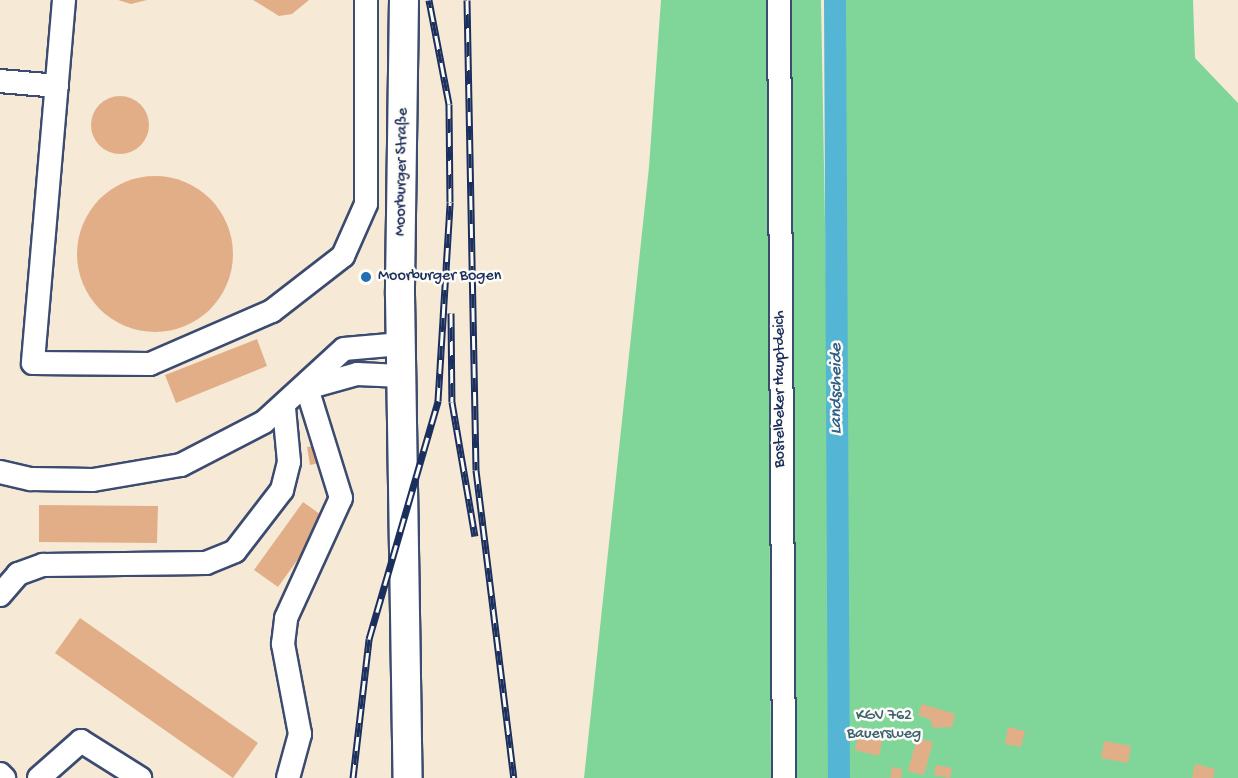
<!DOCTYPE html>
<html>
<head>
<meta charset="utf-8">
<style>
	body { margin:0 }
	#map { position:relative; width:1238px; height:778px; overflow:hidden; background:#f6ead6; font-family:"Gochi Hand",sans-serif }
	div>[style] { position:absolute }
	.green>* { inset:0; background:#80d699 }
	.canal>* { height:22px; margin:-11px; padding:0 11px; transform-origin:11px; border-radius:11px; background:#55b5d4 }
	.building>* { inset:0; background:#e2ae88 }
	.round { border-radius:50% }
	.roads { filter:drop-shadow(2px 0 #3c4b70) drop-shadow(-2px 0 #3c4b70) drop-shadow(0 2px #3c4b70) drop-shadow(0 -2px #3c4b70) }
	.minor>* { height:22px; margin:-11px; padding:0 11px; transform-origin:11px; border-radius:11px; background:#fff }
	.major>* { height:28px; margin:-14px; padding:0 14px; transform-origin:14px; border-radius:14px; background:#fff }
	.rail>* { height:7px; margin-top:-3.5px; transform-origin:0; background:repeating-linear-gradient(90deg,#fdfcf7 0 14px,#1b2f5e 0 28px); box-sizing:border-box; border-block:2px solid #1b2f5e }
	.dots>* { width:16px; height:16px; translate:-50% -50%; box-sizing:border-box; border:3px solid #fdfcf7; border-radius:50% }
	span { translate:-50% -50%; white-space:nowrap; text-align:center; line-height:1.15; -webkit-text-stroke:5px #fdfcf7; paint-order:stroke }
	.street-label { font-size:16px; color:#1b2f5e }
	.poi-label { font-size:16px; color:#1b2f5e }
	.left { translate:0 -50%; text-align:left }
	.park-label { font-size:16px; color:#396170 }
	.water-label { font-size:18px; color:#2f5e87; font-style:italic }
</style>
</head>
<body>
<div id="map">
	<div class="green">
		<div style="clip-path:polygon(661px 0,767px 0,771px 778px,584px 778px,649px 167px)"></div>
		<div style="clip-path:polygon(790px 0,821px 0,833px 664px,846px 666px,841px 0,1193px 0,1195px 58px,1238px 103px,1238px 778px,831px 778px,831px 770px,830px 778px,796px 778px)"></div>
	</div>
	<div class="canal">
		<div style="left:835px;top:0;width:778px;rotate:89.71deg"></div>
	</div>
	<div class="building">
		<div style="clip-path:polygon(118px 0,147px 0,131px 4px)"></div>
		<div style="clip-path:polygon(253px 0,309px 0,292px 14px,279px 16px)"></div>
		<div class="round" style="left:91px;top:96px;width:58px;height:58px"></div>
		<div class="round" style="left:77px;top:176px;width:156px;height:156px"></div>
		<div style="clip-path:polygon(257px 339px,267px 366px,176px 403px,165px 375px)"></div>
		<div style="clip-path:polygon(316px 446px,319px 463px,310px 465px,307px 447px)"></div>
		<div style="clip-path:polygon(303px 502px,327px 519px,278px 587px,254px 570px)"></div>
		<div style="clip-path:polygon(39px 505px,158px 506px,157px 543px,39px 542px)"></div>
		<div style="clip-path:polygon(80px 618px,258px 743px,233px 778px,55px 653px)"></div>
		<div style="clip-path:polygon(922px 704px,955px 714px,952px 727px,933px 728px,930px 719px,918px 715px)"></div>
		<div style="clip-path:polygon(860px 727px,884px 732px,879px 756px,855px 750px)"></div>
		<div style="clip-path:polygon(1008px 727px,1025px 731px,1021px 747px,1005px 744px)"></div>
		<div style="clip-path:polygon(917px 738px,933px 742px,924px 775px,908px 771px)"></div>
		<div style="clip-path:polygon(1104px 741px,1131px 746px,1128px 763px,1101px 758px)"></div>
		<div style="clip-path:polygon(1195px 764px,1215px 769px,1213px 778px,1192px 778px)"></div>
		<div style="clip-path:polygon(936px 765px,952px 768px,950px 778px,934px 775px)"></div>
		<div style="clip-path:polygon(892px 767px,902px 769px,901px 778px,890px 778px)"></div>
	</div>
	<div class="roads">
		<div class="minor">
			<div style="left:64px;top:0;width:364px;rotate:94.9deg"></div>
			<div style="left:33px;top:363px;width:117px;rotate:0.5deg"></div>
			<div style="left:150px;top:364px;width:133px;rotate:-23.5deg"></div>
			<div style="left:272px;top:311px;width:90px;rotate:-37.8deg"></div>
			<div style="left:343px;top:256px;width:57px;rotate:-66.1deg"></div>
			<div style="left:366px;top:204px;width:204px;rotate:-90deg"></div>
			<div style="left:779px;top:0;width:778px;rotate:89.63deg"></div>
			<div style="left:0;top:81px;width:57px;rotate:5deg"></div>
			<div style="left:307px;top:388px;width:52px;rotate:-15.6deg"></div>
			<div style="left:357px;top:374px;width:45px;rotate:2.5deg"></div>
			<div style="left:0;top:472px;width:32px;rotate:13deg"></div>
			<div style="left:31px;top:479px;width:62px;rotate:0.9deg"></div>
			<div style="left:93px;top:480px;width:89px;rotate:-9.7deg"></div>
			<div style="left:181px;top:465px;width:93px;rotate:-27.4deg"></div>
			<div style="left:264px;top:422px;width:108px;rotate:-42.4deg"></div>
			<div style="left:344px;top:349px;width:57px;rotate:-5deg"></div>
			<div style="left:0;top:595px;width:28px;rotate:-49deg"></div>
			<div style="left:18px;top:574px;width:27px;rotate:-20deg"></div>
			<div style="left:43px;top:565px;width:163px;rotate:-0.7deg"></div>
			<div style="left:206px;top:563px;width:31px;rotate:-22deg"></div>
			<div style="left:235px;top:551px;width:77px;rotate:-52.4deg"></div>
			<div style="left:282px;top:490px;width:29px;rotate:-76deg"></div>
			<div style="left:289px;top:462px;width:54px;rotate:-95.3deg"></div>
			<div style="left:0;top:774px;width:6px;rotate:45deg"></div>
			<div style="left:39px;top:778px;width:56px;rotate:-41.4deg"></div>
			<div style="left:81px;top:741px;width:70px;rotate:32.1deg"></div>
			<div style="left:288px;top:778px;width:46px;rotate:-74.7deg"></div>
			<div style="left:300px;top:734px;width:92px;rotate:-100.7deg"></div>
			<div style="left:283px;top:644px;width:26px;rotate:-83deg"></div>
			<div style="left:286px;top:618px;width:132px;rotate:-65.4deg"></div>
			<div style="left:341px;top:498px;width:115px;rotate:-107.2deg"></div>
		</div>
		<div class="major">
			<div style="left:404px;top:0;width:295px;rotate:90.8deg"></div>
			<div style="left:400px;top:295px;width:483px;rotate:89.1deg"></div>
		</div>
	</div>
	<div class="rail">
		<div style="left:467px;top:0;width:470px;rotate:88.9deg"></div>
		<div style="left:476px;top:470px;width:310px;rotate:83deg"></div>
		<div style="left:451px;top:313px;width:89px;rotate:89.4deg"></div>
		<div style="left:452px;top:402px;width:136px;rotate:80.3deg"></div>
		<div style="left:353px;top:778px;width:140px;rotate:-83.4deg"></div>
		<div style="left:369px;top:639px;width:248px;rotate:-73.8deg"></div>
		<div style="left:438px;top:401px;width:199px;rotate:-86.5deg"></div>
		<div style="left:450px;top:202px;width:98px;rotate:-90.6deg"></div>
		<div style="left:449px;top:104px;width:106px;rotate:-100.9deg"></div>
	</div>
	<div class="dots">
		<div style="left:366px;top:277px;background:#1f6fb2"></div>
	</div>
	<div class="street-label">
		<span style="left:403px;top:172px;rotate:-89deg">Moorburger Straße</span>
		<span style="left:781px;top:389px;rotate:-90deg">Bostelbeker Hauptdeich</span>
	</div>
	<div class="poi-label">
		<span class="left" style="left:378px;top:277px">Moorburger Bogen</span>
	</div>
	<div class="park-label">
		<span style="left:884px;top:726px">KGV 762<br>Bauersweg</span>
	</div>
	<div class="water-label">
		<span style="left:837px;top:389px;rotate:-90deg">Landscheide</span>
	</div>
</div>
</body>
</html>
